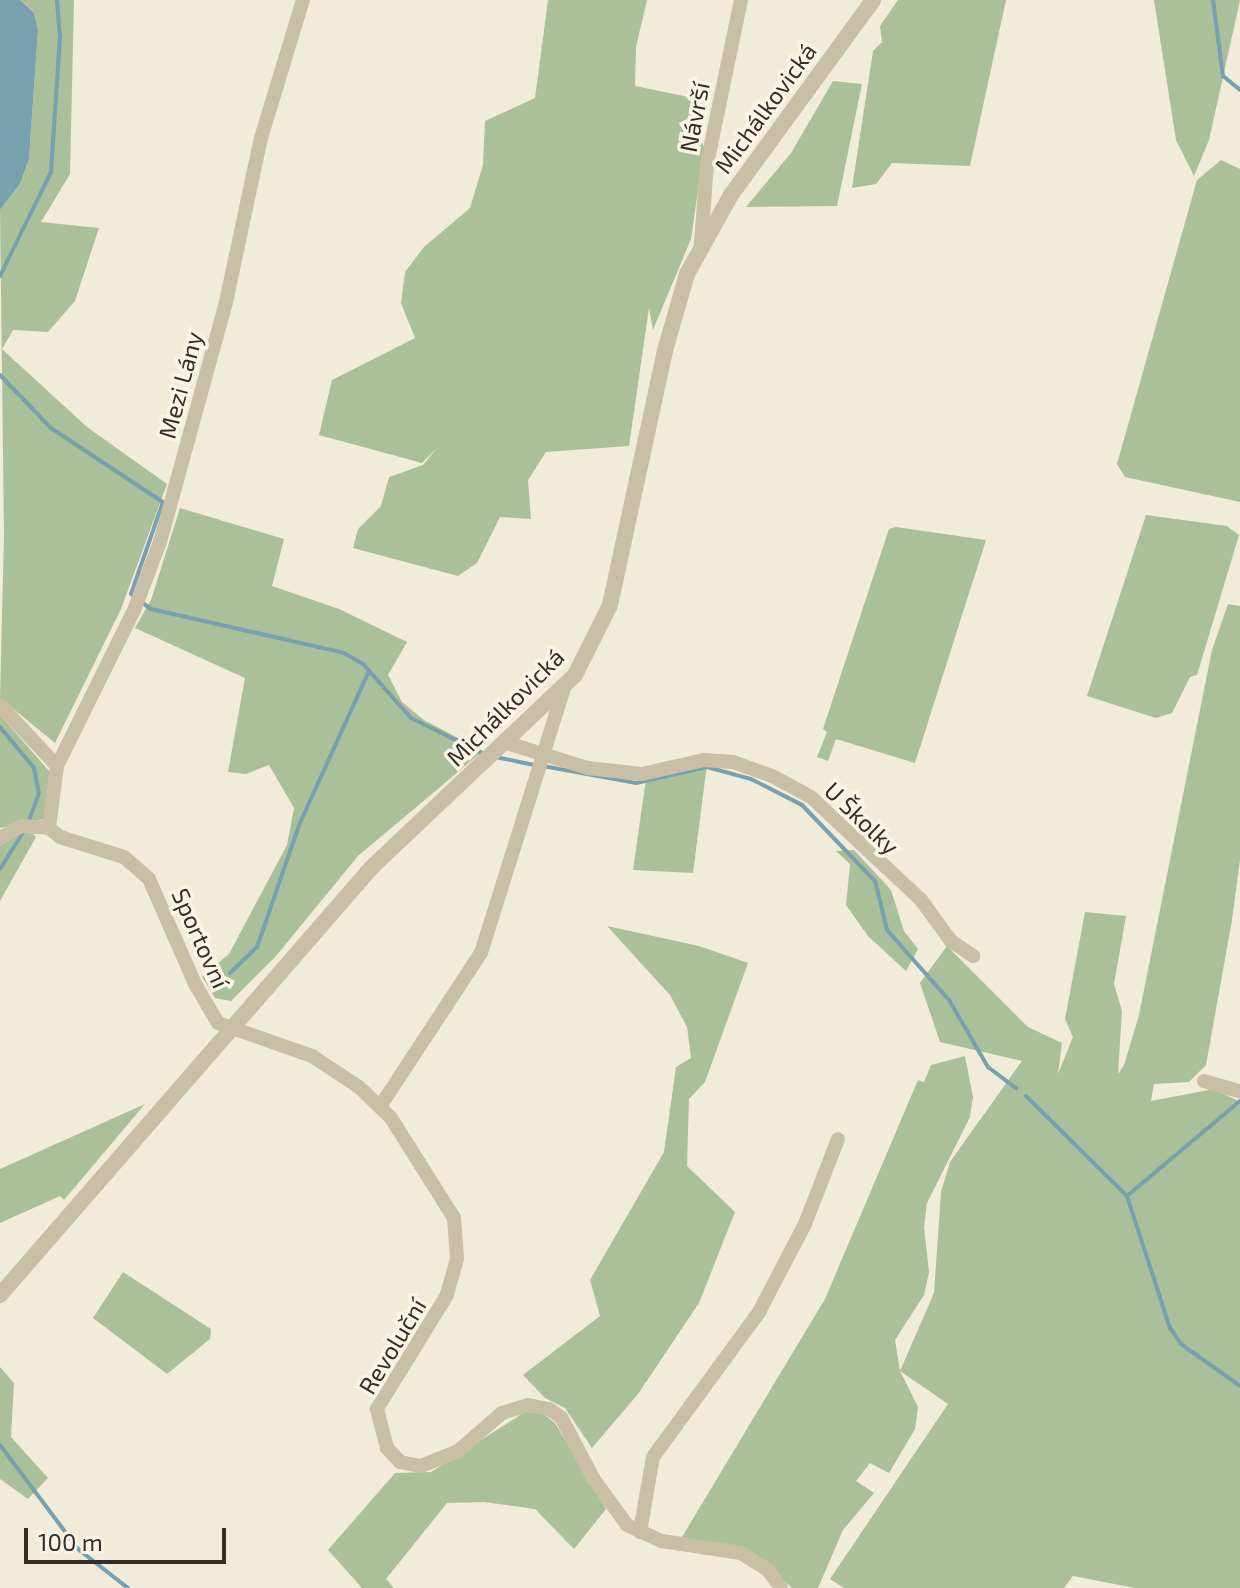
<!DOCTYPE html>
<html>
<head>
<meta charset="utf-8">
<style>
	body { margin:0 }
	#map { position:relative; width:1240px; height:1588px; overflow:hidden; background:#f1ebd9; font-family:"Exo 2",sans-serif }
	div>[style] { position:absolute }
	.green>* { inset:0; background:#aac09a }
	.water>* { inset:0; background:#79a0ae }
	.stream>* { height:4px; margin:-2px; padding:0 2px; transform-origin:2px; border-radius:2px; background:#79a0ae }
	.minor>* { height:14px; margin:-7px; padding:0 7px; transform-origin:7px; border-radius:7px; background:#c9bea6 }
	.tertiary>* { height:16px; margin:-8px; padding:0 8px; transform-origin:8px; border-radius:8px; background:#c9bea6 }
	span { translate:-50% -50%; white-space:nowrap; text-align:center; line-height:1.15; -webkit-text-stroke:7px #f9f4e6; paint-order:stroke }
	.street-label { font-size:24px; color:#352e27 }
	.scale { position:absolute; left:24px; top:1528px; width:202px; height:36px; box-sizing:border-box; border:4px solid #352e27; border-top:0; padding-left:10px; font-size:24px; line-height:28px; white-space:nowrap; color:#352e27; -webkit-text-stroke:6px #f9f4e6; paint-order:stroke }
</style>
</head>
<body>
<div id="map">
	<div class="green">
		<div style="clip-path:polygon(20px 0,74px 0,70px 174px,41px 222px,99px 228px,75px 301px,48px 332px,13px 330px,2px 349px,87px 427px,167px 484px,121px 609px,55px 743px,0 698px,4px 535px,0 210px,20px 184px,29px 159px,38px 30px,34px 13px)"></div>
		<div style="clip-path:polygon(548px 0,647px 0,636px 47px,635px 86px,703px 100px,698px 128px,704px 148px,691px 239px,653px 330px,649px 308px,629px 446px,546px 452px,528px 480px,531px 519px,500px 517px,477px 563px,458px 576px,353px 548px,358px 529px,381px 506px,389px 477px,423px 465px,437px 448px,422px 463px,319px 435px,332px 380px,415px 338px,401px 303px,405px 272px,424px 247px,470px 208px,483px 165px,485px 121px,535px 98px)"></div>
		<div style="clip-path:polygon(898px 0,1006px 0,970px 166px,892px 163px,876px 184px,852px 188px,873px 51px,882px 42px,880px 26px)"></div>
		<div style="clip-path:polygon(1154px 0,1240px 0,1209px 140px,1194px 176px,1176px 140px)"></div>
		<div style="clip-path:polygon(833px 81px,862px 84px,837px 206px,746px 207px,791px 153px)"></div>
		<div style="clip-path:polygon(1221px 160px,1240px 169px,1240px 502px,1125px 477px,1117px 464px,1197px 180px)"></div>
		<div style="clip-path:polygon(180px 508px,284px 539px,272px 586px,339px 609px,407px 642px,388px 675px,402px 702px,424px 720px,483px 751px,358px 856px,276px 956px,231px 1001px,215px 998px,202px 977px,229px 954px,287px 845px,294px 808px,269px 765px,246px 774px,228px 772px,245px 678px,135px 628px,151px 600px)"></div>
		<div style="clip-path:polygon(1146px 515px,1227px 526px,1239px 535px,1197px 675px,1190px 677px,1172px 713px,1156px 718px,1087px 696px)"></div>
		<div style="clip-path:polygon(896px 527px,986px 540px,915px 763px,836px 739px,828px 761px,817px 757px,827px 732px,823px 729px,889px 529px)"></div>
		<div style="clip-path:polygon(1228px 604px,1240px 606px,1240px 860px,1232px 920px,1206px 1065px,1189px 1082px,1154px 1084px,1151px 1101px,1214px 1089px,1240px 1102px,1240px 1588px,1135px 1588px,1073px 1576px,1064px 1588px,844px 1588px,830px 1579px,948px 1404px,900px 1371px,918px 1407px,915px 1429px,889px 1473px,870px 1463px,856px 1481px,874px 1493px,843px 1530px,818px 1588px,792px 1588px,747px 1549px,682px 1537px,825px 1299px,918px 1080px,924px 1082px,931px 1065px,965px 1056px,973px 1097px,970px 1117px,927px 1203px,924px 1227px,929px 1272px,924px 1295px,895px 1340px,900px 1371px,934px 1293px,941px 1192px,950px 1162px,1022px 1061px,940px 1042px,920px 983px,947px 946px,1028px 1027px,1062px 1043px,1058px 1074px,1073px 1037px,1065px 1019px,1085px 912px,1126px 916px,1114px 984px,1122px 1011px,1118px 1074px,1124px 1065px,1139px 1015px,1212px 650px)"></div>
		<div style="clip-path:polygon(0 715px,50px 772px,45px 819px,0 828px)"></div>
		<div style="clip-path:polygon(707px 764px,693px 873px,633px 870px,646px 779px)"></div>
		<div style="clip-path:polygon(30px 831px,36px 837px,0 901px,0 846px,8px 835px)"></div>
		<div style="clip-path:polygon(854px 850px,891px 890px,904px 931px,918px 949px,906px 971px,868px 936px,846px 905px,850px 864px,836px 851px)"></div>
		<div style="clip-path:polygon(607px 926px,699px 946px,748px 963px,705px 1082px,689px 1099px,687px 1166px,735px 1212px,699px 1303px,638px 1394px,592px 1448px,565px 1408px,545px 1398px,523px 1375px,600px 1316px,590px 1280px,664px 1152px,676px 1067px,691px 1058px,687px 1027px,670px 995px)"></div>
		<div style="clip-path:polygon(145px 1104px,64px 1200px,60px 1196px,0 1223px,0 1169px)"></div>
		<div style="clip-path:polygon(123px 1272px,211px 1329px,210px 1339px,167px 1374px,93px 1318px)"></div>
		<div style="clip-path:polygon(0 1367px,14px 1383px,11px 1437px,48px 1478px,28px 1499px,0 1479px)"></div>
		<div style="clip-path:polygon(525px 1412px,542px 1413px,555px 1423px,606px 1509px,574px 1549px,535px 1509px,484px 1502px,447px 1503px,386px 1579px,394px 1588px,362px 1588px,328px 1550px,395px 1473px,431px 1472px)"></div>
	</div>
	<div class="water">
		<div style="clip-path:polygon(0 0,20px 0,34px 13px,38px 30px,29px 159px,20px 184px,0 210px)"></div>
	</div>
	<div class="stream">
		<div style="left:1213px;top:0;width:77px;rotate:82.5deg"></div>
		<div style="left:1223px;top:76px;width:22px;rotate:39deg"></div>
		<div style="left:0;top:276px;width:116px;rotate:-63.9deg"></div>
		<div style="left:51px;top:172px;width:136px;rotate:-86.2deg"></div>
		<div style="left:60px;top:36px;width:36px;rotate:-95deg"></div>
		<div style="left:0;top:375px;width:74px;rotate:46.1deg"></div>
		<div style="left:51px;top:428px;width:134px;rotate:33.5deg"></div>
		<div style="left:163px;top:502px;width:97px;rotate:109.2deg"></div>
		<div style="left:131px;top:594px;width:25px;rotate:37deg"></div>
		<div style="left:151px;top:609px;width:198px;rotate:12.8deg"></div>
		<div style="left:344px;top:653px;width:22px;rotate:30deg"></div>
		<div style="left:363px;top:664px;width:72px;rotate:48.4deg"></div>
		<div style="left:411px;top:718px;width:81px;rotate:26.3deg"></div>
		<div style="left:0;top:727px;width:53px;rotate:50.3deg"></div>
		<div style="left:34px;top:768px;width:25px;rotate:79deg"></div>
		<div style="left:39px;top:793px;width:32px;rotate:110deg"></div>
		<div style="left:496px;top:757px;width:40px;rotate:12deg"></div>
		<div style="left:543px;top:766px;width:95px;rotate:10.4deg"></div>
		<div style="left:636px;top:783px;width:73px;rotate:-12.7deg"></div>
		<div style="left:707px;top:767px;width:46px;rotate:15.3deg"></div>
		<div style="left:751px;top:779px;width:57px;rotate:27deg"></div>
		<div style="left:802px;top:805px;width:105px;rotate:46.2deg"></div>
		<div style="left:875px;top:881px;width:50px;rotate:76.2deg"></div>
		<div style="left:887px;top:930px;width:94px;rotate:48.5deg"></div>
		<div style="left:949px;top:1000px;width:78px;rotate:59.8deg"></div>
		<div style="left:988px;top:1067px;width:35px;rotate:37deg"></div>
		<div style="left:0;top:869px;width:45px;rotate:-57.7deg"></div>
		<div style="left:230px;top:973px;width:37px;rotate:-44deg"></div>
		<div style="left:257px;top:947px;width:131px;rotate:-70.9deg"></div>
		<div style="left:300px;top:823px;width:167px;rotate:-65.6deg"></div>
		<div style="left:1026px;top:1096px;width:142px;rotate:44.7deg"></div>
		<div style="left:1127px;top:1196px;width:139px;rotate:72deg"></div>
		<div style="left:1170px;top:1328px;width:19px;rotate:55deg"></div>
		<div style="left:1181px;top:1344px;width:72px;rotate:35.4deg"></div>
		<div style="left:1127px;top:1196px;width:148px;rotate:-40.1deg"></div>
		<div style="left:0;top:1445px;width:130px;rotate:53.1deg"></div>
		<div style="left:78px;top:1549px;width:63px;rotate:38deg"></div>
	</div>
	<div class="minor">
		<div style="left:701px;top:243px;width:79px;rotate:-85.7deg"></div>
		<div style="left:707px;top:164px;width:167px;rotate:-78.3deg"></div>
		<div style="left:0;top:705px;width:83px;rotate:46.9deg"></div>
		<div style="left:57px;top:766px;width:63px;rotate:97.4deg"></div>
		<div style="left:49px;top:828px;width:14px;rotate:39deg"></div>
		<div style="left:60px;top:837px;width:67px;rotate:17.4deg"></div>
		<div style="left:124px;top:857px;width:33px;rotate:41deg"></div>
		<div style="left:149px;top:879px;width:115px;rotate:66.3deg"></div>
		<div style="left:195px;top:984px;width:45px;rotate:59.5deg"></div>
		<div style="left:218px;top:1023px;width:100px;rotate:19.3deg"></div>
		<div style="left:312px;top:1056px;width:56px;rotate:33.4deg"></div>
		<div style="left:359px;top:1087px;width:45px;rotate:44.1deg"></div>
		<div style="left:391px;top:1118px;width:118px;rotate:57.8deg"></div>
		<div style="left:454px;top:1218px;width:41px;rotate:85.8deg"></div>
		<div style="left:457px;top:1259px;width:37px;rotate:106deg"></div>
		<div style="left:447px;top:1295px;width:134px;rotate:121.6deg"></div>
		<div style="left:377px;top:1409px;width:40px;rotate:75.6deg"></div>
		<div style="left:387px;top:1448px;width:19px;rotate:47deg"></div>
		<div style="left:400px;top:1462px;width:21px;rotate:11deg"></div>
		<div style="left:421px;top:1466px;width:40px;rotate:-22deg"></div>
		<div style="left:458px;top:1451px;width:58px;rotate:-40.8deg"></div>
		<div style="left:502px;top:1413px;width:27px;rotate:-17deg"></div>
		<div style="left:528px;top:1405px;width:21px;rotate:11deg"></div>
		<div style="left:549px;top:1409px;width:14px;rotate:34deg"></div>
		<div style="left:561px;top:1417px;width:69px;rotate:62.3deg"></div>
		<div style="left:593px;top:1478px;width:58px;rotate:54.1deg"></div>
		<div style="left:627px;top:1525px;width:38px;rotate:25deg"></div>
		<div style="left:662px;top:1541px;width:80px;rotate:8.6deg"></div>
		<div style="left:741px;top:1553px;width:32px;rotate:32deg"></div>
		<div style="left:768px;top:1570px;width:22px;rotate:54deg"></div>
		<div style="left:507px;top:743px;width:85px;rotate:17.2deg"></div>
		<div style="left:588px;top:768px;width:54px;rotate:6.3deg"></div>
		<div style="left:642px;top:774px;width:64px;rotate:-12.7deg"></div>
		<div style="left:704px;top:760px;width:29px;rotate:4deg"></div>
		<div style="left:733px;top:762px;width:41px;rotate:19.7deg"></div>
		<div style="left:772px;top:776px;width:44px;rotate:28.3deg"></div>
		<div style="left:811px;top:797px;width:151px;rotate:43.1deg"></div>
		<div style="left:921px;top:900px;width:51px;rotate:53.8deg"></div>
		<div style="left:951px;top:941px;width:27px;rotate:34deg"></div>
		<div style="left:57px;top:766px;width:176px;rotate:-63.7deg"></div>
		<div style="left:135px;top:608px;width:71px;rotate:-69.3deg"></div>
		<div style="left:160px;top:542px;width:249px;rotate:-74.6deg"></div>
		<div style="left:226px;top:302px;width:168px;rotate:-78deg"></div>
		<div style="left:261px;top:138px;width:144px;rotate:-73.1deg"></div>
		<div style="left:0;top:838px;width:25px;rotate:-29deg"></div>
		<div style="left:22px;top:826px;width:27px;rotate:4deg"></div>
		<div style="left:1204px;top:1081px;width:37px;rotate:16deg"></div>
		<div style="left:381px;top:1105px;width:182px;rotate:-56.7deg"></div>
		<div style="left:481px;top:953px;width:278px;rotate:-72.6deg"></div>
		<div style="left:640px;top:1532px;width:76px;rotate:-80.2deg"></div>
		<div style="left:653px;top:1457px;width:180px;rotate:-53.8deg"></div>
		<div style="left:759px;top:1312px;width:99px;rotate:-62.4deg"></div>
		<div style="left:805px;top:1224px;width:91px;rotate:-68.8deg"></div>
	</div>
	<div class="tertiary">
		<div style="left:0;top:1295px;width:567px;rotate:-49deg"></div>
		<div style="left:372px;top:867px;width:279px;rotate:-43.4deg"></div>
		<div style="left:575px;top:675px;width:78px;rotate:-63.4deg"></div>
		<div style="left:610px;top:605px;width:264px;rotate:-77.8deg"></div>
		<div style="left:666px;top:347px;width:76px;rotate:-74deg"></div>
		<div style="left:687px;top:274px;width:90px;rotate:-60.9deg"></div>
		<div style="left:731px;top:195px;width:241px;rotate:-53.9deg"></div>
	</div>
	<div class="street-label">
		<span style="left:765px;top:108px;rotate:-54deg">Michálkovická</span>
		<span style="left:694px;top:117px;rotate:-79deg">Návrší</span>
		<span style="left:180px;top:385px;rotate:-75deg">Mezi Lány</span>
		<span style="left:505px;top:707px;rotate:-45deg">Michálkovická</span>
		<span style="left:862px;top:818px;rotate:44deg">U Školky</span>
		<span style="left:201px;top:938px;rotate:66deg">Sportovní</span>
		<span style="left:392px;top:1346px;rotate:-59deg">Revoluční</span>
	</div>
	<div class="scale">100 m</div>
</div>
</body>
</html>
